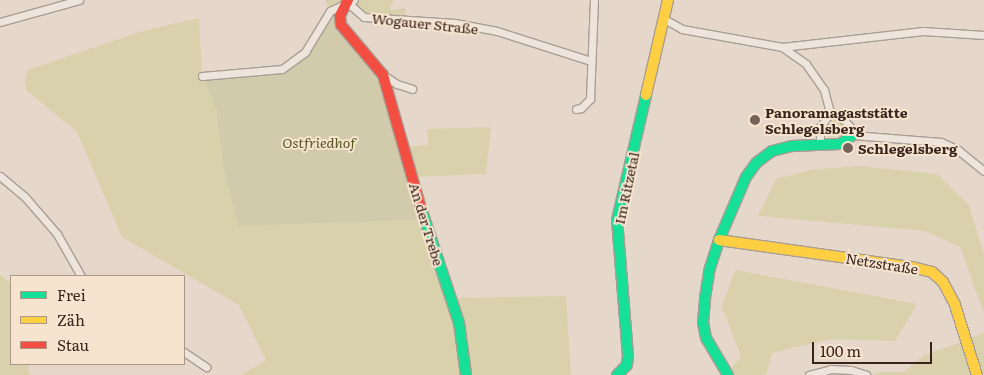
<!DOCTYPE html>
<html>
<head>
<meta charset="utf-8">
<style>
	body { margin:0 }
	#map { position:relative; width:984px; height:375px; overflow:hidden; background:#e5d8ca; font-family:Literata,serif }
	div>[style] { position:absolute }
	.green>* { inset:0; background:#d9d1ab }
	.cemetery>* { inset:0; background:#d2cbab }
	.roads { filter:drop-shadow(1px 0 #aa9d94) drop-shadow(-1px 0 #aa9d94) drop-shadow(0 1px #aa9d94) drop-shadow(0 -1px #aa9d94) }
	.street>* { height:7px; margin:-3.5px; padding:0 3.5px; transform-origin:3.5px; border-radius:3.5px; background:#ede5dc }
	.fast>* { height:10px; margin:-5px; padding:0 5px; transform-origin:5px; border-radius:5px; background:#16e098 }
	.slow>* { height:10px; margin:-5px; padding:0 5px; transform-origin:5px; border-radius:5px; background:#ffcf43 }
	.jam>* { height:10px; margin:-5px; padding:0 5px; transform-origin:5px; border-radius:5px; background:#f24e42 }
	.dots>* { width:14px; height:14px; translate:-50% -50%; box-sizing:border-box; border:2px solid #f7e4cf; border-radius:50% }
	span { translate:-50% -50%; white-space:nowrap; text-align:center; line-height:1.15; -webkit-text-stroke:4px #f7e4cf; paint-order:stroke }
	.street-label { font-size:14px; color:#38241c }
	.poi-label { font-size:14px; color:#38241c; font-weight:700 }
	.left { translate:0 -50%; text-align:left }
	.park-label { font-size:14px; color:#525621; font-style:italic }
	.legend { position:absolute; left:10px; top:275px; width:175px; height:90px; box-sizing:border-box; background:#f7e4cf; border:1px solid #ab9787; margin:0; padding:6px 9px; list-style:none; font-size:15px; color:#38241c }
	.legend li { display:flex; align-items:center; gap:10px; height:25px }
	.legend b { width:25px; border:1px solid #ab9787 }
	.scale { position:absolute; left:812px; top:342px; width:120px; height:22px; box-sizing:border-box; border:2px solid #38241c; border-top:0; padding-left:6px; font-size:15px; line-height:18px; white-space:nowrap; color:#38241c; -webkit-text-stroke:4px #f7e4cf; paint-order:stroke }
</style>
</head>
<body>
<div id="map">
	<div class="green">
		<div style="clip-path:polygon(325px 0,393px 0,393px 4px,390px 5px,391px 10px,406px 8px,404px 19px,364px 17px,348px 3px,330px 11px)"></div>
		<div style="clip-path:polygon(199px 18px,202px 76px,216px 108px,223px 165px,238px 226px,424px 220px,451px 298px,566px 296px,571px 375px,241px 375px,266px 360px,239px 305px,122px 237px,77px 132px,26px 90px,25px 80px,28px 70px,142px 31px)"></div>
		<div style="clip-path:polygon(837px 118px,846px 130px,845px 136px,829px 137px,824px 133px,826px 124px)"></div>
		<div style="clip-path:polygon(491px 127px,486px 174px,412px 177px,406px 147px,428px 145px,427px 129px)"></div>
		<div style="clip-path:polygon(858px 166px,937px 174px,969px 205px,984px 255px,984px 313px,960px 247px,925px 231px,758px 216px,776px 179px,810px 170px)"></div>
		<div style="clip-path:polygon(735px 270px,917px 304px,895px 341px,831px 339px,772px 353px,766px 375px,733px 375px,732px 367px,741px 357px,725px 314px,721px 309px)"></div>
		<div style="clip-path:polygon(0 274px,11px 284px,11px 364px,30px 364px,28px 371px,31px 375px,0 375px)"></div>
		<div style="clip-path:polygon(984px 332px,984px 375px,980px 375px,969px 339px)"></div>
		<div style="clip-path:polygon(962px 342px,973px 375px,872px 375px,880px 372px,904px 372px,924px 355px)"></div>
	</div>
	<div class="cemetery">
		<div style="clip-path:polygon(348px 3px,340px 16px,383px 75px,424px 220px,238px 226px,223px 165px,216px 108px,202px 76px,283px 69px,305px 52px,330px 11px)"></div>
	</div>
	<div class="roads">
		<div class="street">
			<div style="left:348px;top:3px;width:21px;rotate:41deg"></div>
			<div style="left:364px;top:17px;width:91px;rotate:3.8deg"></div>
			<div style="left:455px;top:23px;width:43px;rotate:10.8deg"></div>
			<div style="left:497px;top:31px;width:99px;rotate:17.7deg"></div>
			<div style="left:664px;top:19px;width:21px;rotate:29deg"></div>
			<div style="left:682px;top:29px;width:102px;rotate:10.2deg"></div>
			<div style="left:782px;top:47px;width:29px;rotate:35deg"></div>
			<div style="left:806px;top:64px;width:32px;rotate:55deg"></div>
			<div style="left:824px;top:90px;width:24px;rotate:75deg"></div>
			<div style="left:0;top:22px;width:82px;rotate:-15.6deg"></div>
			<div style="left:782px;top:47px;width:142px;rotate:-6.5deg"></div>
			<div style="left:923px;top:31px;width:61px;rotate:3.8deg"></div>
			<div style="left:383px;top:75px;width:17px;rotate:33deg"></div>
			<div style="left:397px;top:84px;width:16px;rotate:18deg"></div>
			<div style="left:202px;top:76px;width:80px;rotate:-5deg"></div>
			<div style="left:282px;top:69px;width:29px;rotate:-36deg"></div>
			<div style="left:305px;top:52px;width:48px;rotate:-58.6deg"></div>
			<div style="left:330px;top:11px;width:26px;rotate:-25deg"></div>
			<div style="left:576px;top:109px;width:5px;rotate:-11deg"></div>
			<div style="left:581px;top:108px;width:13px;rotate:-45deg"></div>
			<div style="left:590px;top:99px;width:99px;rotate:-87.7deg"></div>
			<div style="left:830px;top:113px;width:8px;rotate:14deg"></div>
			<div style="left:838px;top:115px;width:9px;rotate:41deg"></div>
			<div style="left:845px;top:121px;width:11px;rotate:49deg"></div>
			<div style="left:852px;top:129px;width:6px;rotate:81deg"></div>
			<div style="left:853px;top:135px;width:88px;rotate:4.5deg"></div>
			<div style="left:941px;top:142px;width:19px;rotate:25deg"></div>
			<div style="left:958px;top:150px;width:33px;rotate:39deg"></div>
			<div style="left:820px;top:144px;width:17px;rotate:-90deg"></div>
			<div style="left:820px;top:127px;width:17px;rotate:-54deg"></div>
			<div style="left:0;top:176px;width:33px;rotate:40deg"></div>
			<div style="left:25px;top:197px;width:49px;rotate:49.1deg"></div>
			<div style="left:57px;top:234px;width:48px;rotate:60.3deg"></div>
			<div style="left:184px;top:352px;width:27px;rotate:34deg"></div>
			<div style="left:809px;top:375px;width:23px;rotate:-15deg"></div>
			<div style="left:831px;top:369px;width:20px;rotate:3deg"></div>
			<div style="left:851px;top:370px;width:16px;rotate:18deg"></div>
		</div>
		<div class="fast">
			<div style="left:421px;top:208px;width:121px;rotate:71.7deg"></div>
			<div style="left:459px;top:323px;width:52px;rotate:82.3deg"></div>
			<div style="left:617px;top:375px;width:14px;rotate:-45deg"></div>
			<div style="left:627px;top:365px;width:9px;rotate:-84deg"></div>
			<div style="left:628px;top:356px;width:136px;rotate:-94.6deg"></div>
			<div style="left:617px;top:220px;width:128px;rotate:-76.9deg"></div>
			<div style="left:728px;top:375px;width:43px;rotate:-120.7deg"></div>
			<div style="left:706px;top:338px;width:15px;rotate:-101deg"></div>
			<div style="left:703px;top:323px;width:25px;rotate:-85deg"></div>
			<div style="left:705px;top:298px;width:30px;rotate:-81deg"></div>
			<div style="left:710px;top:268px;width:29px;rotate:-72deg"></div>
			<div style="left:719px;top:240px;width:69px;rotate:-66.8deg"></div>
			<div style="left:746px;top:177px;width:17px;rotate:-54deg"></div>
			<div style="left:756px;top:163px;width:20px;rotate:-37deg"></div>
			<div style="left:772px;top:151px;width:21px;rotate:-14deg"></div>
			<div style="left:792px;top:146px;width:48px;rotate:-2.4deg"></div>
			<div style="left:840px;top:144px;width:16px;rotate:-35deg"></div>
		</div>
		<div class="slow">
			<div style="left:646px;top:95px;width:98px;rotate:-77deg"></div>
			<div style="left:719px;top:240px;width:195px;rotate:8deg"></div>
			<div style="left:912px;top:267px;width:21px;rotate:14deg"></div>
			<div style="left:932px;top:272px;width:15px;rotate:42deg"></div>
			<div style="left:943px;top:282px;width:26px;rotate:62deg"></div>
			<div style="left:955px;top:305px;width:73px;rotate:72.6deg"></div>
		</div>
		<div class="jam">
			<div style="left:348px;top:0;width:18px;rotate:117deg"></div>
			<div style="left:340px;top:16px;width:9px;rotate:84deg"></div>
			<div style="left:341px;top:25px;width:65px;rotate:50deg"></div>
			<div style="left:383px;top:75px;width:138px;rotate:74.1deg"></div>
		</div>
	</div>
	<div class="dots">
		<div style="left:755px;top:120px;background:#756359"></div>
		<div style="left:848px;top:148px;background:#756359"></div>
	</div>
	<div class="street-label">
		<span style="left:425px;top:23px;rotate:6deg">Wogauer Straße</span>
		<span style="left:626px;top:188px;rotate:-78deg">Im Ritzetal</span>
		<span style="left:427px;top:224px;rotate:73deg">An der Trebe</span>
		<span style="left:882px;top:263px;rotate:9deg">Netzstraße</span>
	</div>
	<div class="poi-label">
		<span class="left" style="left:765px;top:120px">Panoramagaststätte<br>Schlegelsberg</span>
		<span class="left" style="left:858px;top:148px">Schlegelsberg</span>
	</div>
	<div class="park-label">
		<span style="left:319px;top:142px">Ostfriedhof</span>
	</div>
	<ul class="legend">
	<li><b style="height:6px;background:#16e098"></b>Frei</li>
	<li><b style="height:6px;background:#ffcf43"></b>Zäh</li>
	<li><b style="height:6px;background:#f24e42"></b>Stau</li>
	</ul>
	<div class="scale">100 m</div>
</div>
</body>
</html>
